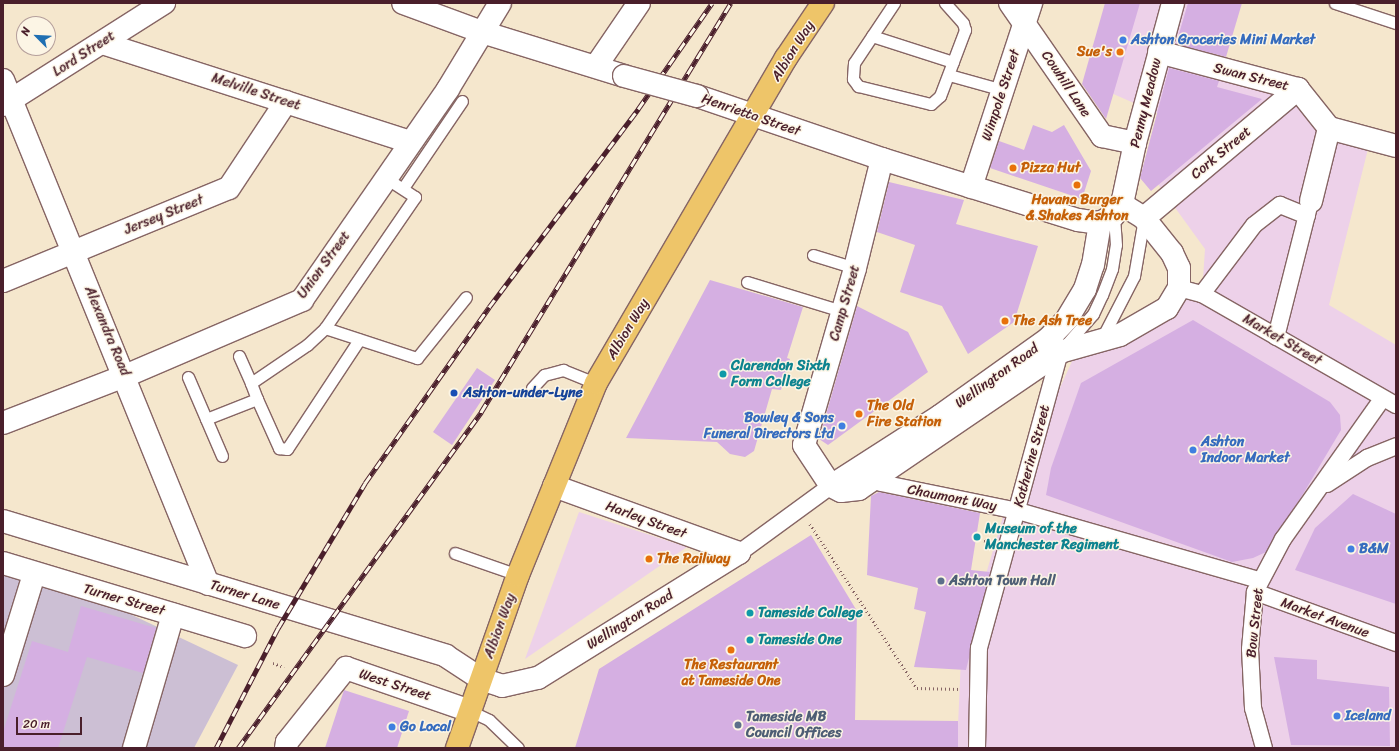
<!DOCTYPE html>
<html>
<head>
<meta charset="utf-8">
<style>
	body { margin:0 }
	#map { position:relative; width:1399px; height:751px; overflow:hidden; background:#f5e7cd; font-family:Sriracha,sans-serif }
	div>[style] { position:absolute }
	.built>* { inset:0; background:#edd1e9 }
	.industrial>* { inset:0; background:#ccbfd4 }
	.building>* { inset:0; background:#d5afe2 }
	.path>* { height:2.5px; margin-top:-1.25px; transform-origin:0; background:repeating-linear-gradient(90deg,#866564 0 1px,transparent 0 4px) }
	.roads { filter:drop-shadow(1px 0 #866564) drop-shadow(-1px 0 #866564) drop-shadow(0 1px #866564) drop-shadow(0 -1px #866564) }
	.service>* { height:11px; margin:-5.5px; padding:0 5.5px; transform-origin:5.5px; border-radius:5.5px; background:#fff }
	.pedestrian>* { height:16px; margin:-8px; padding:0 8px; transform-origin:8px; border-radius:8px; background:#fff }
	.minor>* { height:22px; margin:-11px; padding:0 11px; transform-origin:11px; border-radius:11px; background:#fff }
	.trunk>* { height:22px; margin:-11px; padding:0 11px; transform-origin:11px; border-radius:11px; background:#eec569 }
	.rail>* { height:4.5px; margin-top:-2.25px; transform-origin:0; background:repeating-linear-gradient(90deg,#fcf5e5 0 9px,#4a1f2b 0 18px); box-sizing:border-box; border-block:1px solid #4a1f2b }
	.bridges { filter:drop-shadow(1px 0 #866564) drop-shadow(-1px 0 #866564) drop-shadow(0 1px #866564) drop-shadow(0 -1px #866564) }
	.minor-bridge>* { height:22px; margin:-11px; padding:0 11px; transform-origin:11px; border-radius:11px; background:#fff }
	.dots>* { width:11px; height:11px; translate:-50% -50%; box-sizing:border-box; border:2px solid #fcf5e5; border-radius:50% }
	span { translate:-50% -50%; white-space:nowrap; text-align:center; line-height:1.15; -webkit-text-stroke:3px #fcf5e5; paint-order:stroke }
	.shop-label { font-size:14px; color:#366cbe; font-weight:700 }
	.left { translate:0 -50%; text-align:left }
	.right { translate:-100% -50%; text-align:right }
	.street-label { font-size:14px; color:#4a1f2b }
	.food-label { font-size:14px; color:#c56008; font-weight:700 }
	.culture-label { font-size:14px; color:#0d838f; font-weight:700 }
	.transit-label { font-size:14px; color:#164399; font-weight:700 }
	.service-label { font-size:14px; color:#4e5e75; font-weight:700 }
	.frame { position:absolute; inset:0; border:4px solid #4a1f2b; pointer-events:none }
	.north { position:absolute; left:16px; top:16px; width:40px; height:40px; box-sizing:border-box; background:#fcf5e5; border:1px solid #b59f9b; border-radius:50%; rotate:294deg; font-size:11px; font-weight:700; line-height:16px; text-align:center; color:#4a1f2b }
	.north::after { content:''; display:block; margin:auto; width:14px; height:18px; background:#1f6fb2; clip-path:polygon(50% 0,100% 100%,50% 72%,0 100%) }
	.scale { position:absolute; left:16px; top:717px; width:66px; height:18px; box-sizing:border-box; border:2px solid #4a1f2b; border-top:0; padding-left:5px; font-size:12px; line-height:14px; white-space:nowrap; color:#4a1f2b; -webkit-text-stroke:3px #fcf5e5; paint-order:stroke }
</style>
</head>
<body>
<div id="map">
	<div class="built">
		<div style="clip-path:polygon(1126px 3px,1227px 3px,1211px 55px,1268px 70px,1312px 126px,1368px 149px,1329px 305px,1396px 345px,1396px 748px,957px 748px,961px 658px,1005px 510px,1073px 359px,1167px 308px,1202px 294px,1205px 249px,1147px 169px,1159px 114px,1102px 89px)"></div>
		<div style="clip-path:polygon(579px 512px,687px 547px,525px 659px)"></div>
	</div>
	<div class="industrial">
		<div style="clip-path:polygon(3px 554px,238px 665px,194px 748px,3px 748px)"></div>
	</div>
	<div class="building">
		<div style="clip-path:polygon(1105px 3px,1140px 3px,1106px 119px,1082px 84px)"></div>
		<div style="clip-path:polygon(1188px 3px,1242px 3px,1226px 57px,1176px 44px)"></div>
		<div style="clip-path:polygon(1169px 68px,1219px 81px,1217px 87px,1262px 99px,1151px 191px,1140px 178px)"></div>
		<div style="clip-path:polygon(1033px 125px,1052px 132px,1064px 125px,1091px 171px,1082px 199px,990px 168px,999px 141px,1024px 150px)"></div>
		<div style="clip-path:polygon(889px 182px,964px 200px,956px 224px,1038px 246px,1014px 322px,968px 354px,942px 306px,900px 292px,915px 245px,877px 232px)"></div>
		<div style="clip-path:polygon(710px 280px,803px 307px,787px 358px,790px 359px,781px 390px,772px 389px,754px 451px,745px 457px,730px 454px,717px 442px,626px 438px)"></div>
		<div style="clip-path:polygon(857px 306px,908px 332px,928px 372px,828px 445px,819px 439px)"></div>
		<div style="clip-path:polygon(1193px 320px,1330px 402px,1340px 415px,1341px 430px,1303px 494px,1266px 552px,1253px 558px,1232px 562px,1046px 495px,1051px 468px,1081px 383px)"></div>
		<div style="clip-path:polygon(477px 368px,495px 380px,452px 445px,433px 432px)"></div>
		<div style="clip-path:polygon(879px 492px,980px 513px,971px 570px,990px 572px,966px 670px,914px 667px,926px 612px,914px 609px,918px 588px,867px 575px,871px 496px)"></div>
		<div style="clip-path:polygon(1353px 494px,1396px 514px,1396px 604px,1295px 570px,1315px 528px)"></div>
		<div style="clip-path:polygon(811px 535px,857px 611px,855px 720px,958px 721px,958px 748px,575px 748px,599px 669px)"></div>
		<div style="clip-path:polygon(81px 606px,156px 628px,143px 673px,87px 657px,58px 748px,3px 748px,3px 732px,32px 641px,68px 652px)"></div>
		<div style="clip-path:polygon(1274px 657px,1317px 660px,1317px 679px,1389px 687px,1390px 746px,1291px 745px)"></div>
		<div style="clip-path:polygon(344px 690px,409px 711px,397px 748px,325px 748px)"></div>
	</div>
	<div class="path">
		<div style="left:810px;top:524px;width:196px;rotate:56.9deg"></div>
		<div style="left:917px;top:688px;width:43px;rotate:1.3deg"></div>
		<div style="left:977px;top:537px;width:12px;rotate:24deg"></div>
		<div style="left:273px;top:663px;width:12px;rotate:20deg"></div>
	</div>
	<div class="roads">
		<div class="service">
			<div style="left:894px;top:3px;width:72px;rotate:123.7deg"></div>
			<div style="left:854px;top:63px;width:16px;rotate:94deg"></div>
			<div style="left:853px;top:79px;width:9px;rotate:54deg"></div>
			<div style="left:858px;top:86px;width:75px;rotate:13.9deg"></div>
			<div style="left:931px;top:104px;width:12px;rotate:-42deg"></div>
			<div style="left:940px;top:96px;width:71px;rotate:-69.3deg"></div>
			<div style="left:965px;top:30px;width:7px;rotate:-106deg"></div>
			<div style="left:963px;top:23px;width:27px;rotate:-132deg"></div>
			<div style="left:1335px;top:3px;width:64px;rotate:18.2deg"></div>
			<div style="left:872px;top:36px;width:85px;rotate:17.8deg"></div>
			<div style="left:949px;top:75px;width:56px;rotate:15.5deg"></div>
			<div style="left:403px;top:188px;width:105px;rotate:-55.9deg"></div>
			<div style="left:813px;top:255px;width:44px;rotate:17.2deg"></div>
			<div style="left:747px;top:282px;width:99px;rotate:17deg"></div>
			<div style="left:325px;top:328px;width:97px;rotate:18.1deg"></div>
			<div style="left:417px;top:358px;width:78px;rotate:-51.2deg"></div>
			<div style="left:1101px;top:340px;width:72px;rotate:-62.7deg"></div>
			<div style="left:1134px;top:276px;width:59px;rotate:-80.2deg"></div>
			<div style="left:1064px;top:347px;width:44px;rotate:-48.7deg"></div>
			<div style="left:1093px;top:314px;width:21px;rotate:-65deg"></div>
			<div style="left:1102px;top:295px;width:28px;rotate:-69deg"></div>
			<div style="left:1112px;top:269px;width:24px;rotate:-81deg"></div>
			<div style="left:1116px;top:245px;width:30px;rotate:-94deg"></div>
			<div style="left:239px;top:356px;width:30px;rotate:66deg"></div>
			<div style="left:251px;top:383px;width:68px;rotate:-34.2deg"></div>
			<div style="left:307px;top:345px;width:25px;rotate:-43deg"></div>
			<div style="left:325px;top:328px;width:159px;rotate:-55.5deg"></div>
			<div style="left:415px;top:197px;width:35px;rotate:-147deg"></div>
			<div style="left:188px;top:377px;width:86px;rotate:66.7deg"></div>
			<div style="left:532px;top:388px;width:18px;rotate:-47deg"></div>
			<div style="left:544px;top:375px;width:20px;rotate:-15deg"></div>
			<div style="left:563px;top:370px;width:35px;rotate:22deg"></div>
			<div style="left:257px;top:399px;width:54px;rotate:65.8deg"></div>
			<div style="left:279px;top:448px;width:8px;rotate:7deg"></div>
			<div style="left:287px;top:449px;width:131px;rotate:-56.6deg"></div>
			<div style="left:206px;top:419px;width:55px;rotate:-21.4deg"></div>
			<div style="left:257px;top:399px;width:17px;rotate:-111deg"></div>
			<div style="left:455px;top:553px;width:67px;rotate:19.2deg"></div>
			<div style="left:470px;top:711px;width:21px;rotate:25deg"></div>
			<div style="left:489px;top:720px;width:40px;rotate:44deg"></div>
		</div>
		<div class="pedestrian">
			<div style="left:1179px;top:288px;width:24px;rotate:15deg"></div>
			<div style="left:1202px;top:294px;width:224px;rotate:29.8deg"></div>
			<div style="left:1202px;top:294px;width:86px;rotate:-53deg"></div>
			<div style="left:1254px;top:225px;width:33px;rotate:-38deg"></div>
			<div style="left:1280px;top:205px;width:29px;rotate:22deg"></div>
			<div style="left:1276px;top:337px;width:134px;rotate:-75.8deg"></div>
			<div style="left:877px;top:478px;width:6px;rotate:51deg"></div>
			<div style="left:881px;top:483px;width:140px;rotate:11.6deg"></div>
			<div style="left:1018px;top:511px;width:251px;rotate:16deg"></div>
			<div style="left:1327px;top:484px;width:48px;rotate:-33deg"></div>
			<div style="left:1367px;top:458px;width:31px;rotate:-22deg"></div>
			<div style="left:739px;top:553px;width:114px;rotate:-36.1deg"></div>
			<div style="left:1255px;top:592px;width:150px;rotate:19.9deg"></div>
			<div style="left:977px;top:748px;width:100px;rotate:-88.9deg"></div>
			<div style="left:979px;top:648px;width:307px;rotate:-74.7deg"></div>
			<div style="left:1264px;top:748px;width:41px;rotate:-105.4deg"></div>
			<div style="left:1253px;top:708px;width:59px;rotate:-92.9deg"></div>
			<div style="left:1250px;top:649px;width:57px;rotate:-85deg"></div>
			<div style="left:1255px;top:592px;width:60px;rotate:-62.2deg"></div>
			<div style="left:1283px;top:539px;width:171px;rotate:-54.7deg"></div>
		</div>
		<div class="minor">
			<div style="left:403px;top:3px;width:84px;rotate:20.2deg"></div>
			<div style="left:482px;top:32px;width:149px;rotate:17.2deg"></div>
			<div style="left:1010px;top:3px;width:162px;rotate:55.3deg"></div>
			<div style="left:1102px;top:136px;width:34px;rotate:12deg"></div>
			<div style="left:102px;top:43px;width:324px;rotate:17.8deg"></div>
			<div style="left:1159px;top:52px;width:144px;rotate:14.9deg"></div>
			<div style="left:1298px;top:89px;width:50px;rotate:51.5deg"></div>
			<div style="left:1329px;top:128px;width:69px;rotate:15deg"></div>
			<div style="left:596px;top:66px;width:76px;rotate:-55.7deg"></div>
			<div style="left:3px;top:80px;width:544px;rotate:67.87deg"></div>
			<div style="left:697px;top:96px;width:195px;rotate:18.8deg"></div>
			<div style="left:882px;top:159px;width:205px;rotate:17.3deg"></div>
			<div style="left:1078px;top:220px;width:22px;rotate:8deg"></div>
			<div style="left:1100px;top:223px;width:16px;rotate:-30deg"></div>
			<div style="left:1114px;top:215px;width:14px;rotate:-54deg"></div>
			<div style="left:1122px;top:204px;width:62px;rotate:-78deg"></div>
			<div style="left:1135px;top:143px;width:145px;rotate:-74.8deg"></div>
			<div style="left:3px;top:105px;width:191px;rotate:-32.4deg"></div>
			<div style="left:971px;top:187px;width:194px;rotate:-71.9deg"></div>
			<div style="left:1311px;top:201px;width:75px;rotate:-76.1deg"></div>
			<div style="left:1144px;top:218px;width:201px;rotate:-40deg"></div>
			<div style="left:3px;top:281px;width:244px;rotate:-22.4deg"></div>
			<div style="left:229px;top:188px;width:103px;rotate:-56.5deg"></div>
			<div style="left:1049px;top:341px;width:16px;rotate:45deg"></div>
			<div style="left:1060px;top:352px;width:62px;rotate:-15.8deg"></div>
			<div style="left:1120px;top:335px;width:54px;rotate:-29.9deg"></div>
			<div style="left:1167px;top:308px;width:23px;rotate:-59deg"></div>
			<div style="left:1179px;top:288px;width:20px;rotate:-90deg"></div>
			<div style="left:1179px;top:268px;width:17px;rotate:-115deg"></div>
			<div style="left:1172px;top:253px;width:45px;rotate:-128.7deg"></div>
			<div style="left:1144px;top:218px;width:26px;rotate:-148deg"></div>
			<div style="left:3px;top:423px;width:131px;rotate:-21.1deg"></div>
			<div style="left:125px;top:376px;width:193px;rotate:-23.2deg"></div>
			<div style="left:302px;top:300px;width:257px;rotate:-55.3deg"></div>
			<div style="left:448px;top:89px;width:100px;rotate:-58.8deg"></div>
			<div style="left:554px;top:486px;width:197px;rotate:19.9deg"></div>
			<div style="left:831px;top:486px;width:130px;rotate:-32.7deg"></div>
			<div style="left:940px;top:416px;width:133px;rotate:-35.5deg"></div>
			<div style="left:1048px;top:339px;width:28px;rotate:-46deg"></div>
			<div style="left:1067px;top:319px;width:35px;rotate:-59deg"></div>
			<div style="left:1085px;top:289px;width:25px;rotate:-72deg"></div>
			<div style="left:1093px;top:265px;width:43px;rotate:-80.5deg"></div>
			<div style="left:831px;top:486px;width:49px;rotate:-123.4deg"></div>
			<div style="left:804px;top:445px;width:184px;rotate:-73.9deg"></div>
			<div style="left:855px;top:268px;width:112px;rotate:-76.1deg"></div>
			<div style="left:831px;top:486px;width:11px;rotate:27deg"></div>
			<div style="left:841px;top:491px;width:18px;rotate:-6deg"></div>
			<div style="left:859px;top:489px;width:243px;rotate:-34.3deg"></div>
			<div style="left:3px;top:521px;width:463px;rotate:16.9deg"></div>
			<div style="left:446px;top:656px;width:42px;rotate:33.3deg"></div>
			<div style="left:481px;top:679px;width:22px;rotate:18deg"></div>
			<div style="left:502px;top:686px;width:37px;rotate:-13deg"></div>
			<div style="left:538px;top:678px;width:237px;rotate:-31.9deg"></div>
			<div style="left:3px;top:563px;width:253px;rotate:16.8deg"></div>
			<div style="left:3px;top:675px;width:106px;rotate:-72.9deg"></div>
			<div style="left:134px;top:748px;width:139px;rotate:-73.7deg"></div>
			<div style="left:286px;top:748px;width:6px;rotate:-81deg"></div>
			<div style="left:287px;top:742px;width:95px;rotate:-51.4deg"></div>
			<div style="left:346px;top:668px;width:131px;rotate:19.1deg"></div>
		</div>
		<div class="trunk">
			<div style="left:457px;top:748px;width:183px;rotate:-70.6deg"></div>
			<div style="left:518px;top:575px;width:207px;rotate:-67.9deg"></div>
			<div style="left:596px;top:383px;width:376px;rotate:-59.7deg"></div>
			<div style="left:786px;top:58px;width:66px;rotate:-56.1deg"></div>
		</div>
	</div>
	<div class="rail">
		<div style="left:216px;top:748px;width:135px;rotate:-62.7deg"></div>
		<div style="left:278px;top:628px;width:169px;rotate:-59deg"></div>
		<div style="left:365px;top:483px;width:215px;rotate:-54.8deg"></div>
		<div style="left:489px;top:307px;width:248px;rotate:-53deg"></div>
		<div style="left:638px;top:109px;width:129px;rotate:-55.1deg"></div>
		<div style="left:238px;top:748px;width:415px;rotate:-54.1deg"></div>
		<div style="left:481px;top:412px;width:479px;rotate:-58.6deg"></div>
	</div>
	<div class="bridges">
		<div class="minor-bridge">
			<div style="left:624px;top:76px;width:76px;rotate:15.3deg"></div>
		</div>
	</div>
	<div class="dots">
		<div style="left:1123px;top:40px;background:#3f7fe0"></div>
		<div style="left:1120px;top:52px;background:#e8710a"></div>
		<div style="left:1013px;top:168px;background:#e8710a"></div>
		<div style="left:1077px;top:185px;background:#e8710a"></div>
		<div style="left:1005px;top:321px;background:#e8710a"></div>
		<div style="left:723px;top:374px;background:#0f9aa8"></div>
		<div style="left:454px;top:393px;background:#1a4fb4"></div>
		<div style="left:859px;top:414px;background:#e8710a"></div>
		<div style="left:842px;top:426px;background:#3f7fe0"></div>
		<div style="left:1193px;top:450px;background:#3f7fe0"></div>
		<div style="left:977px;top:537px;background:#0f9aa8"></div>
		<div style="left:1351px;top:549px;background:#3f7fe0"></div>
		<div style="left:649px;top:559px;background:#e8710a"></div>
		<div style="left:941px;top:581px;background:#5c6f8a"></div>
		<div style="left:750px;top:613px;background:#0f9aa8"></div>
		<div style="left:750px;top:640px;background:#0f9aa8"></div>
		<div style="left:731px;top:650px;background:#e8710a"></div>
		<div style="left:1337px;top:716px;background:#3f7fe0"></div>
		<div style="left:738px;top:725px;background:#5c6f8a"></div>
		<div style="left:392px;top:727px;background:#3f7fe0"></div>
	</div>
	<div class="shop-label">
		<span class="left" style="left:1131px;top:40px">Ashton Groceries Mini Market</span>
		<span class="right" style="left:834px;top:426px">Bowley &amp; Sons<br>Funeral Directors Ltd</span>
		<span class="left" style="left:1201px;top:450px">Ashton<br>Indoor Market</span>
		<span class="left" style="left:1359px;top:549px">B&amp;M</span>
		<span class="left" style="left:1345px;top:716px">Iceland</span>
		<span class="left" style="left:400px;top:727px">Go Local</span>
	</div>
	<div class="street-label">
		<span style="left:793px;top:51px;rotate:-58deg">Albion Way</span>
		<span style="left:84px;top:54px;rotate:-33deg">Lord Street</span>
		<span style="left:1251px;top:77px;rotate:14deg">Swan Street</span>
		<span style="left:1066px;top:84px;rotate:56deg">Cowhill Lane</span>
		<span style="left:256px;top:92px;rotate:18deg">Melville Street</span>
		<span style="left:1001px;top:95px;rotate:-72deg">Wimpole Street</span>
		<span style="left:1146px;top:103px;rotate:-76deg">Penny Meadow</span>
		<span style="left:751px;top:115px;rotate:19deg">Henrietta Street</span>
		<span style="left:1221px;top:153px;rotate:-40deg">Cork Street</span>
		<span style="left:164px;top:215px;rotate:-22deg">Jersey Street</span>
		<span style="left:324px;top:265px;rotate:-54deg">Union Street</span>
		<span style="left:845px;top:303px;rotate:-74deg">Camp Street</span>
		<span style="left:628px;top:329px;rotate:-59deg">Albion Way</span>
		<span style="left:107px;top:331px;rotate:67deg">Alexandra Road</span>
		<span style="left:1282px;top:340px;rotate:30deg">Market Street</span>
		<span style="left:997px;top:376px;rotate:-36deg">Wellington Road</span>
		<span style="left:1032px;top:456px;rotate:-75deg">Katherine Street</span>
		<span style="left:952px;top:498px;rotate:11deg">Chaumont Way</span>
		<span style="left:646px;top:520px;rotate:20deg">Harley Street</span>
		<span style="left:245px;top:595px;rotate:17deg">Turner Lane</span>
		<span style="left:124px;top:600px;rotate:16deg">Turner Street</span>
		<span style="left:1325px;top:618px;rotate:20deg">Market Avenue</span>
		<span style="left:630px;top:620px;rotate:-32deg">Wellington Road</span>
		<span style="left:1255px;top:623px;rotate:-84deg">Bow Street</span>
		<span style="left:500px;top:626px;rotate:-70deg">Albion Way</span>
		<span style="left:395px;top:685px;rotate:18deg">West Street</span>
	</div>
	<div class="food-label">
		<span class="right" style="left:1112px;top:52px">Sue's</span>
		<span class="left" style="left:1021px;top:168px">Pizza Hut</span>
		<span style="left:1077px;top:208px">Havana Burger<br>&amp; Shakes Ashton</span>
		<span class="left" style="left:1013px;top:321px">The Ash Tree</span>
		<span class="left" style="left:867px;top:414px">The Old<br>Fire Station</span>
		<span class="left" style="left:657px;top:559px">The Railway</span>
		<span style="left:731px;top:673px">The Restaurant<br>at Tameside One</span>
	</div>
	<div class="culture-label">
		<span class="left" style="left:731px;top:374px">Clarendon Sixth<br>Form College</span>
		<span class="left" style="left:985px;top:537px">Museum of the<br>Manchester Regiment</span>
		<span class="left" style="left:758px;top:613px">Tameside College</span>
		<span class="left" style="left:758px;top:640px">Tameside One</span>
	</div>
	<div class="transit-label">
		<span class="left" style="left:463px;top:393px">Ashton-under-Lyne</span>
	</div>
	<div class="service-label">
		<span class="left" style="left:949px;top:581px">Ashton Town Hall</span>
		<span class="left" style="left:746px;top:725px">Tameside MB<br>Council Offices</span>
	</div>
	<div class="frame"></div>
	<div class="north">N</div>
	<div class="scale">20 m</div>
</div>
</body>
</html>
